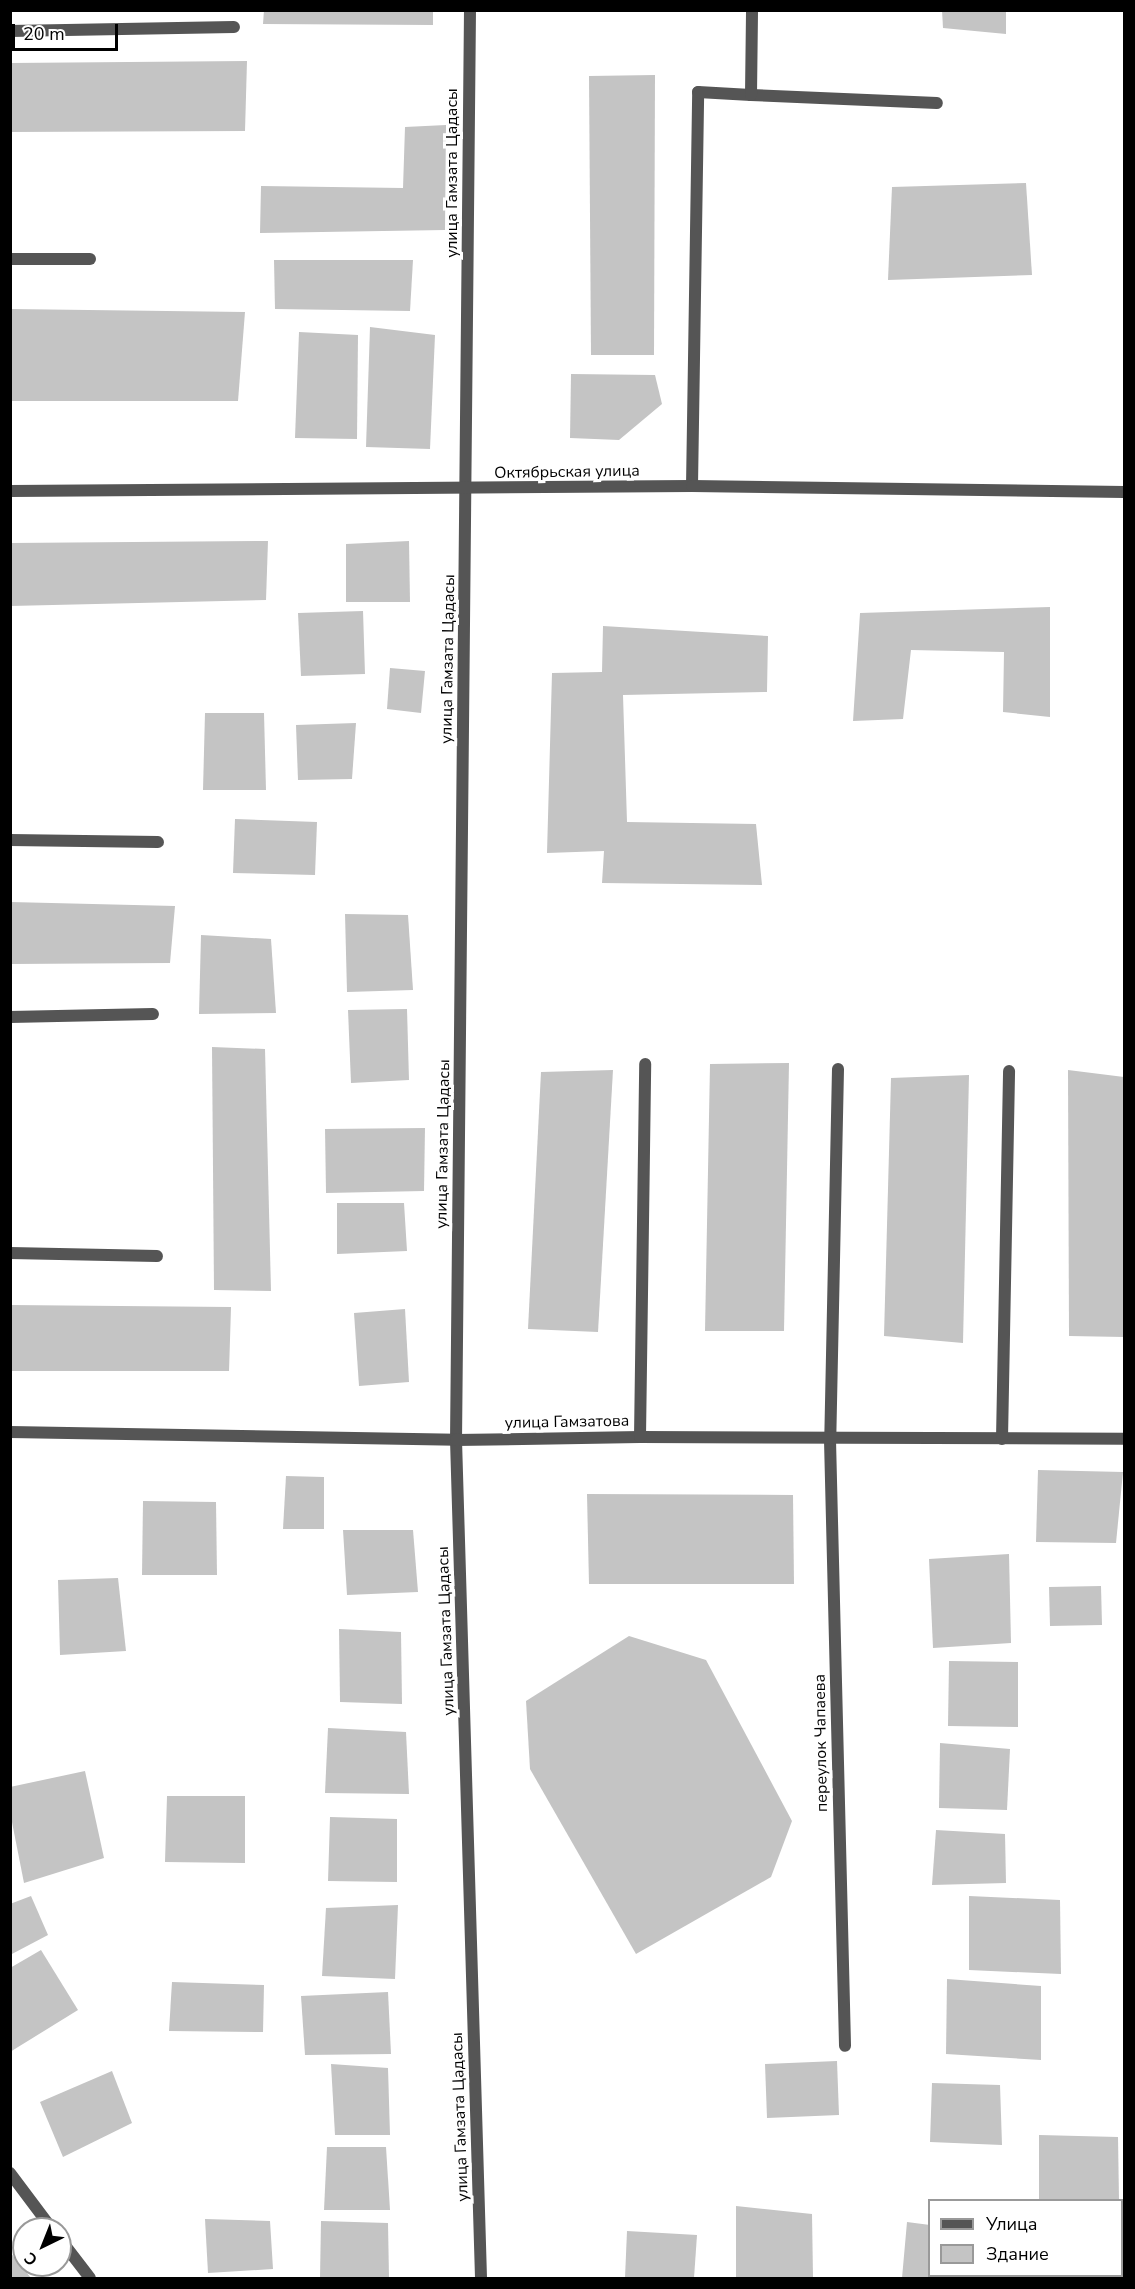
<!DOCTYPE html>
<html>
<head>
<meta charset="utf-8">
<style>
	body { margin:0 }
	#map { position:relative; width:1135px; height:2289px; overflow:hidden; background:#fff; font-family:"Nunito Sans",sans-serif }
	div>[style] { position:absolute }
	.building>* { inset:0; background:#c4c4c4 }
	.minor>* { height:12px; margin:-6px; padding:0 6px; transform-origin:6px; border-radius:6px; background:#555 }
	span { translate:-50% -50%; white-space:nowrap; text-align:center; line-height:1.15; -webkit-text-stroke:6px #fff; paint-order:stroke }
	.street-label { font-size:16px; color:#000 }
	.frame { position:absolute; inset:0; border:12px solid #000; pointer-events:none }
	.legend { position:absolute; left:928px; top:2199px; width:195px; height:78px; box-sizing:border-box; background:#fff; border:2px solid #999; margin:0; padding:8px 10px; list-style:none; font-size:18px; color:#000 }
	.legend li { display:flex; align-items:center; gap:12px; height:30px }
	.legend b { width:30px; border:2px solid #999 }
	.north { position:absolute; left:12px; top:2217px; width:60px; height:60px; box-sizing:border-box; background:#fff; border:2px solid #999; border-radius:50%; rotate:223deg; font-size:16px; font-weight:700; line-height:24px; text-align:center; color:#000 }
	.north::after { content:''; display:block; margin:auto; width:21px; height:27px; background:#000; clip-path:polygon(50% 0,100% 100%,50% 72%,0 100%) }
	.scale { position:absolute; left:12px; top:24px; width:106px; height:27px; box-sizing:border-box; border:3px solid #000; border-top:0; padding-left:8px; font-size:18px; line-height:21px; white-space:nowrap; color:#000; -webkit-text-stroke:4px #fff; paint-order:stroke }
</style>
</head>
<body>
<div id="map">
	<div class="building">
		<div style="clip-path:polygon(264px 10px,433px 10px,433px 25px,263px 24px)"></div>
		<div style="clip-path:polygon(942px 10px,1006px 10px,1006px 34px,943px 28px)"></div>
		<div style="clip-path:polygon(247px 61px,245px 131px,10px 132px,10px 63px)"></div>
		<div style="clip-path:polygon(655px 75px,654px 355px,591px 355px,589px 76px)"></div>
		<div style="clip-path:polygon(446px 125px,445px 230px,260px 233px,261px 186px,403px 188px,405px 127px)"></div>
		<div style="clip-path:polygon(1026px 183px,1032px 275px,888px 280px,892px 187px)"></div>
		<div style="clip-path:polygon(274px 260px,413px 260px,410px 311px,275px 309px)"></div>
		<div style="clip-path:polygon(10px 309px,245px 312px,238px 401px,10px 401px)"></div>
		<div style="clip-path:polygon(370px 327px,435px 335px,430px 449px,366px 447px)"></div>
		<div style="clip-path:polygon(299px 332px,358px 335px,357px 439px,295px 438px)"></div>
		<div style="clip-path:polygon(571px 374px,655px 375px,662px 404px,619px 440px,570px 438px)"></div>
		<div style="clip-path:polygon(268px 541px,266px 600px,10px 606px,10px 543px)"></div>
		<div style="clip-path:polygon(409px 541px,410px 602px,346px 602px,346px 544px)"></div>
		<div style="clip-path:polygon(1050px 607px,1050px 717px,1003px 712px,1004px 652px,911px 650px,903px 719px,853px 721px,860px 613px)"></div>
		<div style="clip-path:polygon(363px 611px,365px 674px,301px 676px,298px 613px)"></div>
		<div style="clip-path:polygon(603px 626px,768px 636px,767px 692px,623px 695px,627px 822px,756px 824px,762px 885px,602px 883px,604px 851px,547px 853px,552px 673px,602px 672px)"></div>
		<div style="clip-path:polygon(390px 668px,425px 671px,421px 713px,387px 709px)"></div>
		<div style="clip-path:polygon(205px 713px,264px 713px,266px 790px,203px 790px)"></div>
		<div style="clip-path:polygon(356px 723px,352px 779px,298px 780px,296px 725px)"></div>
		<div style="clip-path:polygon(235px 819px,317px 822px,315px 875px,233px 873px)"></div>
		<div style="clip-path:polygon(10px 902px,175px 906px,170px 963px,10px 964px)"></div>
		<div style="clip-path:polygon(345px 914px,408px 915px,413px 990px,347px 992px)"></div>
		<div style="clip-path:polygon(201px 935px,271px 939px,276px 1013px,199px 1014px)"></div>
		<div style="clip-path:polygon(407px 1009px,409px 1080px,351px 1083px,348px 1010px)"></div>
		<div style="clip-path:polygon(212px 1047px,265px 1049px,271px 1291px,214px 1290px)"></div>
		<div style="clip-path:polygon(789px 1063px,784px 1331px,705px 1331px,710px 1064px)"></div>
		<div style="clip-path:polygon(613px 1070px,598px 1332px,528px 1329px,541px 1072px)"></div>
		<div style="clip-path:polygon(1068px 1070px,1124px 1077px,1124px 1337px,1069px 1336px)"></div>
		<div style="clip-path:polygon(969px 1075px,963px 1343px,884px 1336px,891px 1078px)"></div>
		<div style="clip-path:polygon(425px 1128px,424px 1191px,326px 1193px,325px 1129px)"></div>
		<div style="clip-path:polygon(337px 1203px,404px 1203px,407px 1251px,337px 1254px)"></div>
		<div style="clip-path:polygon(10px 1305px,231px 1307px,229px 1371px,10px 1371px)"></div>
		<div style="clip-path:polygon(405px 1309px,409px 1382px,359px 1386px,354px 1313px)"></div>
		<div style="clip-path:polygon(1038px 1470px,1123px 1472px,1116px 1543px,1036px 1542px)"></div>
		<div style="clip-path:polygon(286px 1476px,324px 1477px,324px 1529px,283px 1529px)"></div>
		<div style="clip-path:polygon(587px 1494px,793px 1495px,794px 1584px,589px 1584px)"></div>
		<div style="clip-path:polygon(143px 1501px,216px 1502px,217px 1575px,142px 1575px)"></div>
		<div style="clip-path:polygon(343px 1530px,413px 1530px,418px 1592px,347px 1595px)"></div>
		<div style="clip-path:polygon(1009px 1554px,1011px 1643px,933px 1648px,929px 1559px)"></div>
		<div style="clip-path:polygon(118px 1578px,126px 1651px,60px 1655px,58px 1580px)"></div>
		<div style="clip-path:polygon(1101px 1586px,1102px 1625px,1050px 1626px,1049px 1587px)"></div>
		<div style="clip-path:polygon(339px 1629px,401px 1632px,402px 1704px,340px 1702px)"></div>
		<div style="clip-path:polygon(629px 1636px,706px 1660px,792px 1821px,771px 1877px,636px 1954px,530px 1769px,526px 1701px)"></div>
		<div style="clip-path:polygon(949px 1661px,1018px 1662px,1018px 1727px,948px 1726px)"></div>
		<div style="clip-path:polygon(328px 1728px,406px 1732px,409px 1794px,325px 1793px)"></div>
		<div style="clip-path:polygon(940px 1743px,1010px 1749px,1007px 1810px,939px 1808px)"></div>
		<div style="clip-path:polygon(85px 1771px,104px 1858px,24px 1883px,10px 1812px,10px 1787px)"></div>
		<div style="clip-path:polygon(167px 1796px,245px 1796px,245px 1863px,165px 1862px)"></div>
		<div style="clip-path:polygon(330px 1817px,397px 1819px,397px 1882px,328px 1881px)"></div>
		<div style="clip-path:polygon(936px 1830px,1005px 1834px,1006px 1883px,932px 1885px)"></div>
		<div style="clip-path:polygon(31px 1896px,48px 1935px,10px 1955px,10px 1904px)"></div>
		<div style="clip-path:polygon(969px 1896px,1060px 1900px,1061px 1974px,969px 1970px)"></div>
		<div style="clip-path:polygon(398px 1905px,395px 1979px,322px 1976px,326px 1908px)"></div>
		<div style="clip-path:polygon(41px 1950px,78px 2010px,10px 2052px,10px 1968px)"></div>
		<div style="clip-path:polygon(947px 1979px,1041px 1986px,1041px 2060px,946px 2054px)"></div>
		<div style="clip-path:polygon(172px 1982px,264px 1985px,263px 2032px,169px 2031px)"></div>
		<div style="clip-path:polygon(388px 1992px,391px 2054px,305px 2055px,301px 1996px)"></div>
		<div style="clip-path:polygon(837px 2061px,839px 2115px,767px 2118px,765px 2064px)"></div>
		<div style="clip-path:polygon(331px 2064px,388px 2068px,390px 2135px,335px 2135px)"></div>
		<div style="clip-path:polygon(112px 2071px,132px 2123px,63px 2157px,40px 2102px)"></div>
		<div style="clip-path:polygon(932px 2083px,1000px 2085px,1002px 2145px,930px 2142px)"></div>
		<div style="clip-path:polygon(1039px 2135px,1118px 2137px,1119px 2200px,1039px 2200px)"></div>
		<div style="clip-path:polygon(327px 2147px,386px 2147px,390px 2210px,324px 2210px)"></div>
		<div style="clip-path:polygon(736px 2206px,812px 2214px,813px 2278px,736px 2278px)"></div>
		<div style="clip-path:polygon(205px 2219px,270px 2221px,273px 2269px,208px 2273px)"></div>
		<div style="clip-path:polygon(321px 2221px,388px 2223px,389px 2278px,320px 2278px)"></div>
		<div style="clip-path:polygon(907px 2222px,930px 2225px,930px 2276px,985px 2278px,902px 2278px)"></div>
		<div style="clip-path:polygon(627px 2231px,697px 2235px,694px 2278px,625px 2278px)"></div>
		<div style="clip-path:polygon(10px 2252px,31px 2278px,10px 2278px)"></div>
	</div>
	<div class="minor">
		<div style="left:470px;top:10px;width:1430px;rotate:90.56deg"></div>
		<div style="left:456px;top:1440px;width:838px;rotate:88.29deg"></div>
		<div style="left:10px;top:31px;width:224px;rotate:-1deg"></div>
		<div style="left:751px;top:95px;width:186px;rotate:2.5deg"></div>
		<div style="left:10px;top:259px;width:80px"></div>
		<div style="left:692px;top:486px;width:394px;rotate:-89.1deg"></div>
		<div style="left:698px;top:92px;width:53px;rotate:3.2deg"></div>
		<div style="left:751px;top:95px;width:85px;rotate:-89.3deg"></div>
		<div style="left:10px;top:491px;width:682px;rotate:-0.42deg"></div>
		<div style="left:692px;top:486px;width:432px;rotate:0.8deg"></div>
		<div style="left:10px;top:840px;width:148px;rotate:0.8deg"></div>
		<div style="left:10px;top:1017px;width:143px;rotate:-1.2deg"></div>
		<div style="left:838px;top:1069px;width:371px;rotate:91.2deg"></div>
		<div style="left:830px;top:1440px;width:606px;rotate:88.58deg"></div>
		<div style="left:10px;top:1253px;width:147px;rotate:1.2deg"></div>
		<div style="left:10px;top:1432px;width:446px;rotate:1deg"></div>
		<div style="left:456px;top:1440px;width:184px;rotate:-0.9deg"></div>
		<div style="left:640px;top:1437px;width:484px;rotate:0.2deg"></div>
		<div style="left:640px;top:1437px;width:373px;rotate:-89.2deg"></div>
		<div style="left:1002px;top:1439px;width:368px;rotate:-88.9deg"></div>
		<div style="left:10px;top:2173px;width:70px;rotate:53.1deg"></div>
		<div style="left:60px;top:2239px;width:49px;rotate:52.4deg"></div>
	</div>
	<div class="street-label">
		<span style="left:452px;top:173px;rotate:-90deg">улица Гамзата Цадасы</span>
		<span style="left:567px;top:472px;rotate:-1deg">Октябрьская улица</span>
		<span style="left:448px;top:659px;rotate:-89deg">улица Гамзата Цадасы</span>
		<span style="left:443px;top:1144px;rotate:-89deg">улица Гамзата Цадасы</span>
		<span style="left:567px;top:1422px;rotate:-1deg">улица Гамзатова</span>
		<span style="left:446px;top:1631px;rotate:-92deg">улица Гамзата Цадасы</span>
		<span style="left:821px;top:1743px;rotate:-91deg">переулок Чапаева</span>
		<span style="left:460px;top:2117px;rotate:-92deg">улица Гамзата Цадасы</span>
	</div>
	<div class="frame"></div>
	<ul class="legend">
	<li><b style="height:8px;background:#555"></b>Улица</li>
	<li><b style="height:16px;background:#c4c4c4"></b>Здание</li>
	</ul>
	<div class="north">С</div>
	<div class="scale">20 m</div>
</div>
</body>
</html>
